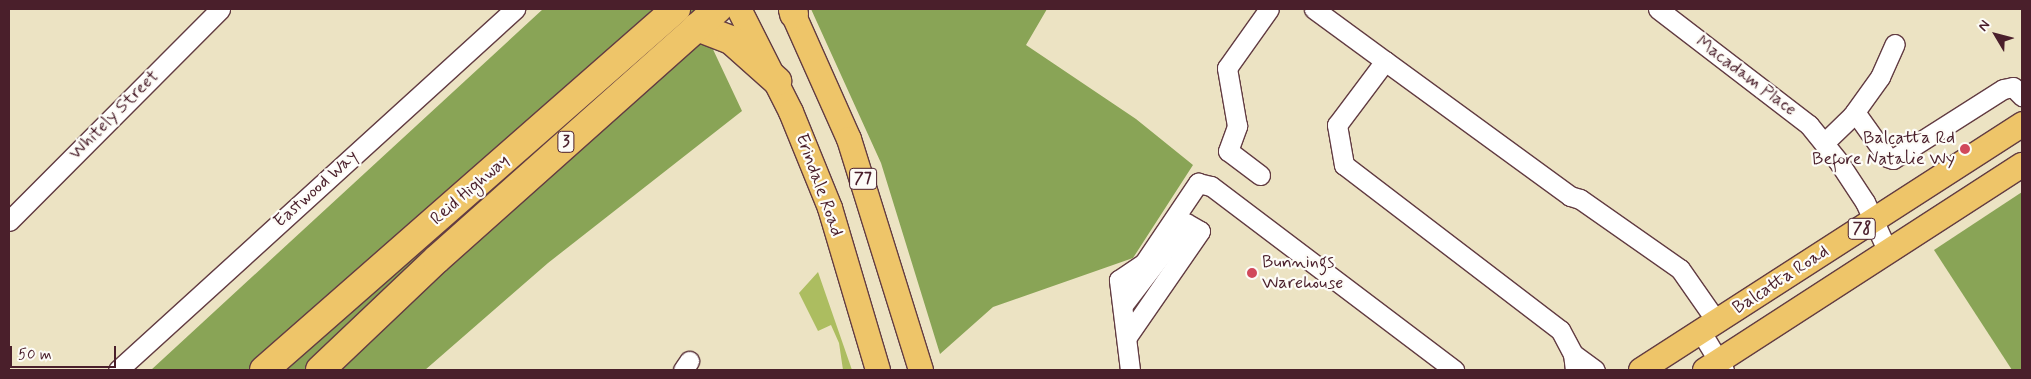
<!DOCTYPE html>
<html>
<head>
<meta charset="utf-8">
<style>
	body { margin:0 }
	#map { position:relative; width:2031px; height:379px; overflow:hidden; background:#ece3c3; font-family:Mynerve,sans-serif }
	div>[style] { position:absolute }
	.green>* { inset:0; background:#acbd60 }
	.forest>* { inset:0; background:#89a456 }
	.roads { filter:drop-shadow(1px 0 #623c42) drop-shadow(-1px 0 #623c42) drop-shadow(0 1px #623c42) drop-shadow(0 -1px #623c42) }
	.minor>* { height:19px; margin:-9.5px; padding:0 9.5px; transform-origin:9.5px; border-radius:9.5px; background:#fff }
	.major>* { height:24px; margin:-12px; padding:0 12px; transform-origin:12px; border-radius:12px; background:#eec569 }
	.highway>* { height:28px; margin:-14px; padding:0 14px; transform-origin:14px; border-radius:14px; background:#eec569 }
	.dots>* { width:14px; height:14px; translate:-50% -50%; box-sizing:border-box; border:2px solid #fdfcf7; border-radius:50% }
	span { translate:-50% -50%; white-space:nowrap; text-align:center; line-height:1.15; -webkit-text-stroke:4.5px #fdfcf7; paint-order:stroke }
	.shield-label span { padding:1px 4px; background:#fdfcf7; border:1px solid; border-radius:4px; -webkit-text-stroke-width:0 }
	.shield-label { font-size:16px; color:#4a1f2b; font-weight:700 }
	.street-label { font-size:18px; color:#4a1f2b }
	.poi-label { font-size:18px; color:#4a1f2b }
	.right { translate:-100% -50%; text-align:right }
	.left { translate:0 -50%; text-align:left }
	.frame { position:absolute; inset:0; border:10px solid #4a1f2b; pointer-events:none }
	.north { position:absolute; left:1971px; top:10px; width:50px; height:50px; -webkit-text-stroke:4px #fdfcf7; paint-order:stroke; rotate:307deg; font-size:14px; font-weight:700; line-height:20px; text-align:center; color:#4a1f2b }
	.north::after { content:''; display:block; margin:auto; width:18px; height:22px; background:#4a1f2b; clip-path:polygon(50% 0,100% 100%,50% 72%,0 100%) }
	.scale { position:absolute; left:10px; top:346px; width:106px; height:22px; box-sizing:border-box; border:2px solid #4a1f2b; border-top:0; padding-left:6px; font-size:15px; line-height:18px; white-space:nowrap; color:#4a1f2b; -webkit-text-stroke:4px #fdfcf7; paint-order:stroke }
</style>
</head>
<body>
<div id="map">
	<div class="green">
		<div style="clip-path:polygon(818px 272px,852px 370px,843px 370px,839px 343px,831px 325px,818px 331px,799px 293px)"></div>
	</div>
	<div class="forest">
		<div style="clip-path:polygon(543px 9px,694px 9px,742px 111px,548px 263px,425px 370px,151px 370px)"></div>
		<div style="clip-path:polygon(811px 9px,1047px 9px,1026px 45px,1136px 119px,1193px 165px,1133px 258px,993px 307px,940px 354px,881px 163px)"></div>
		<div style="clip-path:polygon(2022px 192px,2022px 370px,2012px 370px,1934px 250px)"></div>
	</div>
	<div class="roads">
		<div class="minor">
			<div style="left:1314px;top:9px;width:88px;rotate:36.2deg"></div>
			<div style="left:1658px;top:9px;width:190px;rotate:37.5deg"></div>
			<div style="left:1809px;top:125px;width:46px;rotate:51.1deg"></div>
			<div style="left:1838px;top:161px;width:49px;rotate:56.6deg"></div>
			<div style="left:1865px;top:202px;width:55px;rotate:65.3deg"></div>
			<div style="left:1855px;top:112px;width:55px;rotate:54.6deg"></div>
			<div style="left:1887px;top:157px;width:6px;rotate:18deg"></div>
			<div style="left:1893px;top:159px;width:130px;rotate:-32.5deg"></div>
			<div style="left:2003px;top:89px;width:10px;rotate:-11deg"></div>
			<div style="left:2013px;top:87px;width:13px;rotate:45deg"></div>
			<div style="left:1824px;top:143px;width:39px;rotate:-44deg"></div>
			<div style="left:1852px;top:116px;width:48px;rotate:-54.3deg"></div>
			<div style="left:1880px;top:77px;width:36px;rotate:-66deg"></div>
			<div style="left:1260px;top:175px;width:40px;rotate:-143deg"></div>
			<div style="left:1228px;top:151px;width:27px;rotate:-70deg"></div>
			<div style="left:1237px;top:126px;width:59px;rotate:-99.8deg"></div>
			<div style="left:1227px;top:68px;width:72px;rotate:-54.6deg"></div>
			<div style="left:9px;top:221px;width:299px;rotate:-45.1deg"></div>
			<div style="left:1123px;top:305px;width:103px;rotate:-52.5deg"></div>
			<div style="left:1186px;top:223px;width:16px;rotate:30deg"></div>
			<div style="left:1200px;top:231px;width:129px;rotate:124.6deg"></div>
			<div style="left:1701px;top:332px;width:44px;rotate:58.8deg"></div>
			<div style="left:1573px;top:354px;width:27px;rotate:36deg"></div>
			<div style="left:118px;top:370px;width:537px;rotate:-42.28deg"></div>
			<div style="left:683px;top:370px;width:11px;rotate:-56deg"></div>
			<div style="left:1130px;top:370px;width:91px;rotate:-97deg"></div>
			<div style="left:1119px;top:280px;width:30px;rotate:-34deg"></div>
			<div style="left:1144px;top:263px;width:97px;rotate:-56deg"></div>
			<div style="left:1198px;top:183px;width:13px;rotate:13deg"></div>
			<div style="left:1211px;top:186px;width:305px;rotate:37.1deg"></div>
			<div style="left:1575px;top:370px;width:16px;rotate:-97deg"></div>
			<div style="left:1573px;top:354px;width:27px;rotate:-118deg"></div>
			<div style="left:1560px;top:330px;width:272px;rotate:-142.6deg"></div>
			<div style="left:1344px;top:165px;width:41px;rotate:-99.9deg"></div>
			<div style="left:1337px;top:125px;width:80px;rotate:-53.1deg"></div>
			<div style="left:1385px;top:61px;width:229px;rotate:36.1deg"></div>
			<div style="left:1570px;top:196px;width:10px;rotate:17deg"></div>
			<div style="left:1580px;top:199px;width:122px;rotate:35deg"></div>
			<div style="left:1680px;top:269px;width:65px;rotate:55.1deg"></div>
		</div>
		<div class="major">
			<div style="left:739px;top:9px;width:115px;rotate:63.2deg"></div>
			<div style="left:791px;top:112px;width:104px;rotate:67.9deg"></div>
			<div style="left:830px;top:208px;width:169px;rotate:73.5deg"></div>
			<div style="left:791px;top:9px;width:142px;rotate:66deg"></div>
			<div style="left:849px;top:139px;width:242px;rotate:72.7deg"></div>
			<div style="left:1641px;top:370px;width:454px;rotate:-32.8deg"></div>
			<div style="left:1705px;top:370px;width:378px;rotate:-32.9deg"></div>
		</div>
		<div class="highway">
			<div style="left:793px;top:9px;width:5px;rotate:79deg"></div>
			<div style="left:697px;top:27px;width:36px;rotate:21deg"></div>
			<div style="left:731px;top:40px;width:62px;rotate:41.7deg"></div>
			<div style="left:264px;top:370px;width:548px;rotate:-41.23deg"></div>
			<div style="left:320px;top:370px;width:161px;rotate:-43.5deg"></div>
			<div style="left:437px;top:259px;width:376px;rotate:-41.7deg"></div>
		</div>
	</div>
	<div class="dots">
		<div style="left:1965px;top:149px;background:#d1495b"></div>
		<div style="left:1252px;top:273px;background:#d1495b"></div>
	</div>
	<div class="shield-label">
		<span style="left:566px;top:142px">3</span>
		<span style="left:863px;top:179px">77</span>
		<span style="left:1862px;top:229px">78</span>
	</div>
	<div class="street-label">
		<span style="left:1746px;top:76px;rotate:37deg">Macadam Place</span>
		<span style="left:114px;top:115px;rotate:-45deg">Whitely Street</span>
		<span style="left:819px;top:185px;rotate:70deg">Erindale Road</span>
		<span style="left:316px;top:189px;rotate:-42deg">Eastwood Way</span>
		<span style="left:470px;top:190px;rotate:-41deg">Reid Highway</span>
		<span style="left:1781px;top:280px;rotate:-33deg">Balcatta Road</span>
	</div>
	<div class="poi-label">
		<span class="right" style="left:1955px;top:149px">Balcatta Rd<br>Before Natalie Wy</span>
		<span class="left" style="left:1262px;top:273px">Bunnings<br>Warehouse</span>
	</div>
	<div class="frame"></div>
	<div class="north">N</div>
	<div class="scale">50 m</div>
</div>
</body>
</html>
